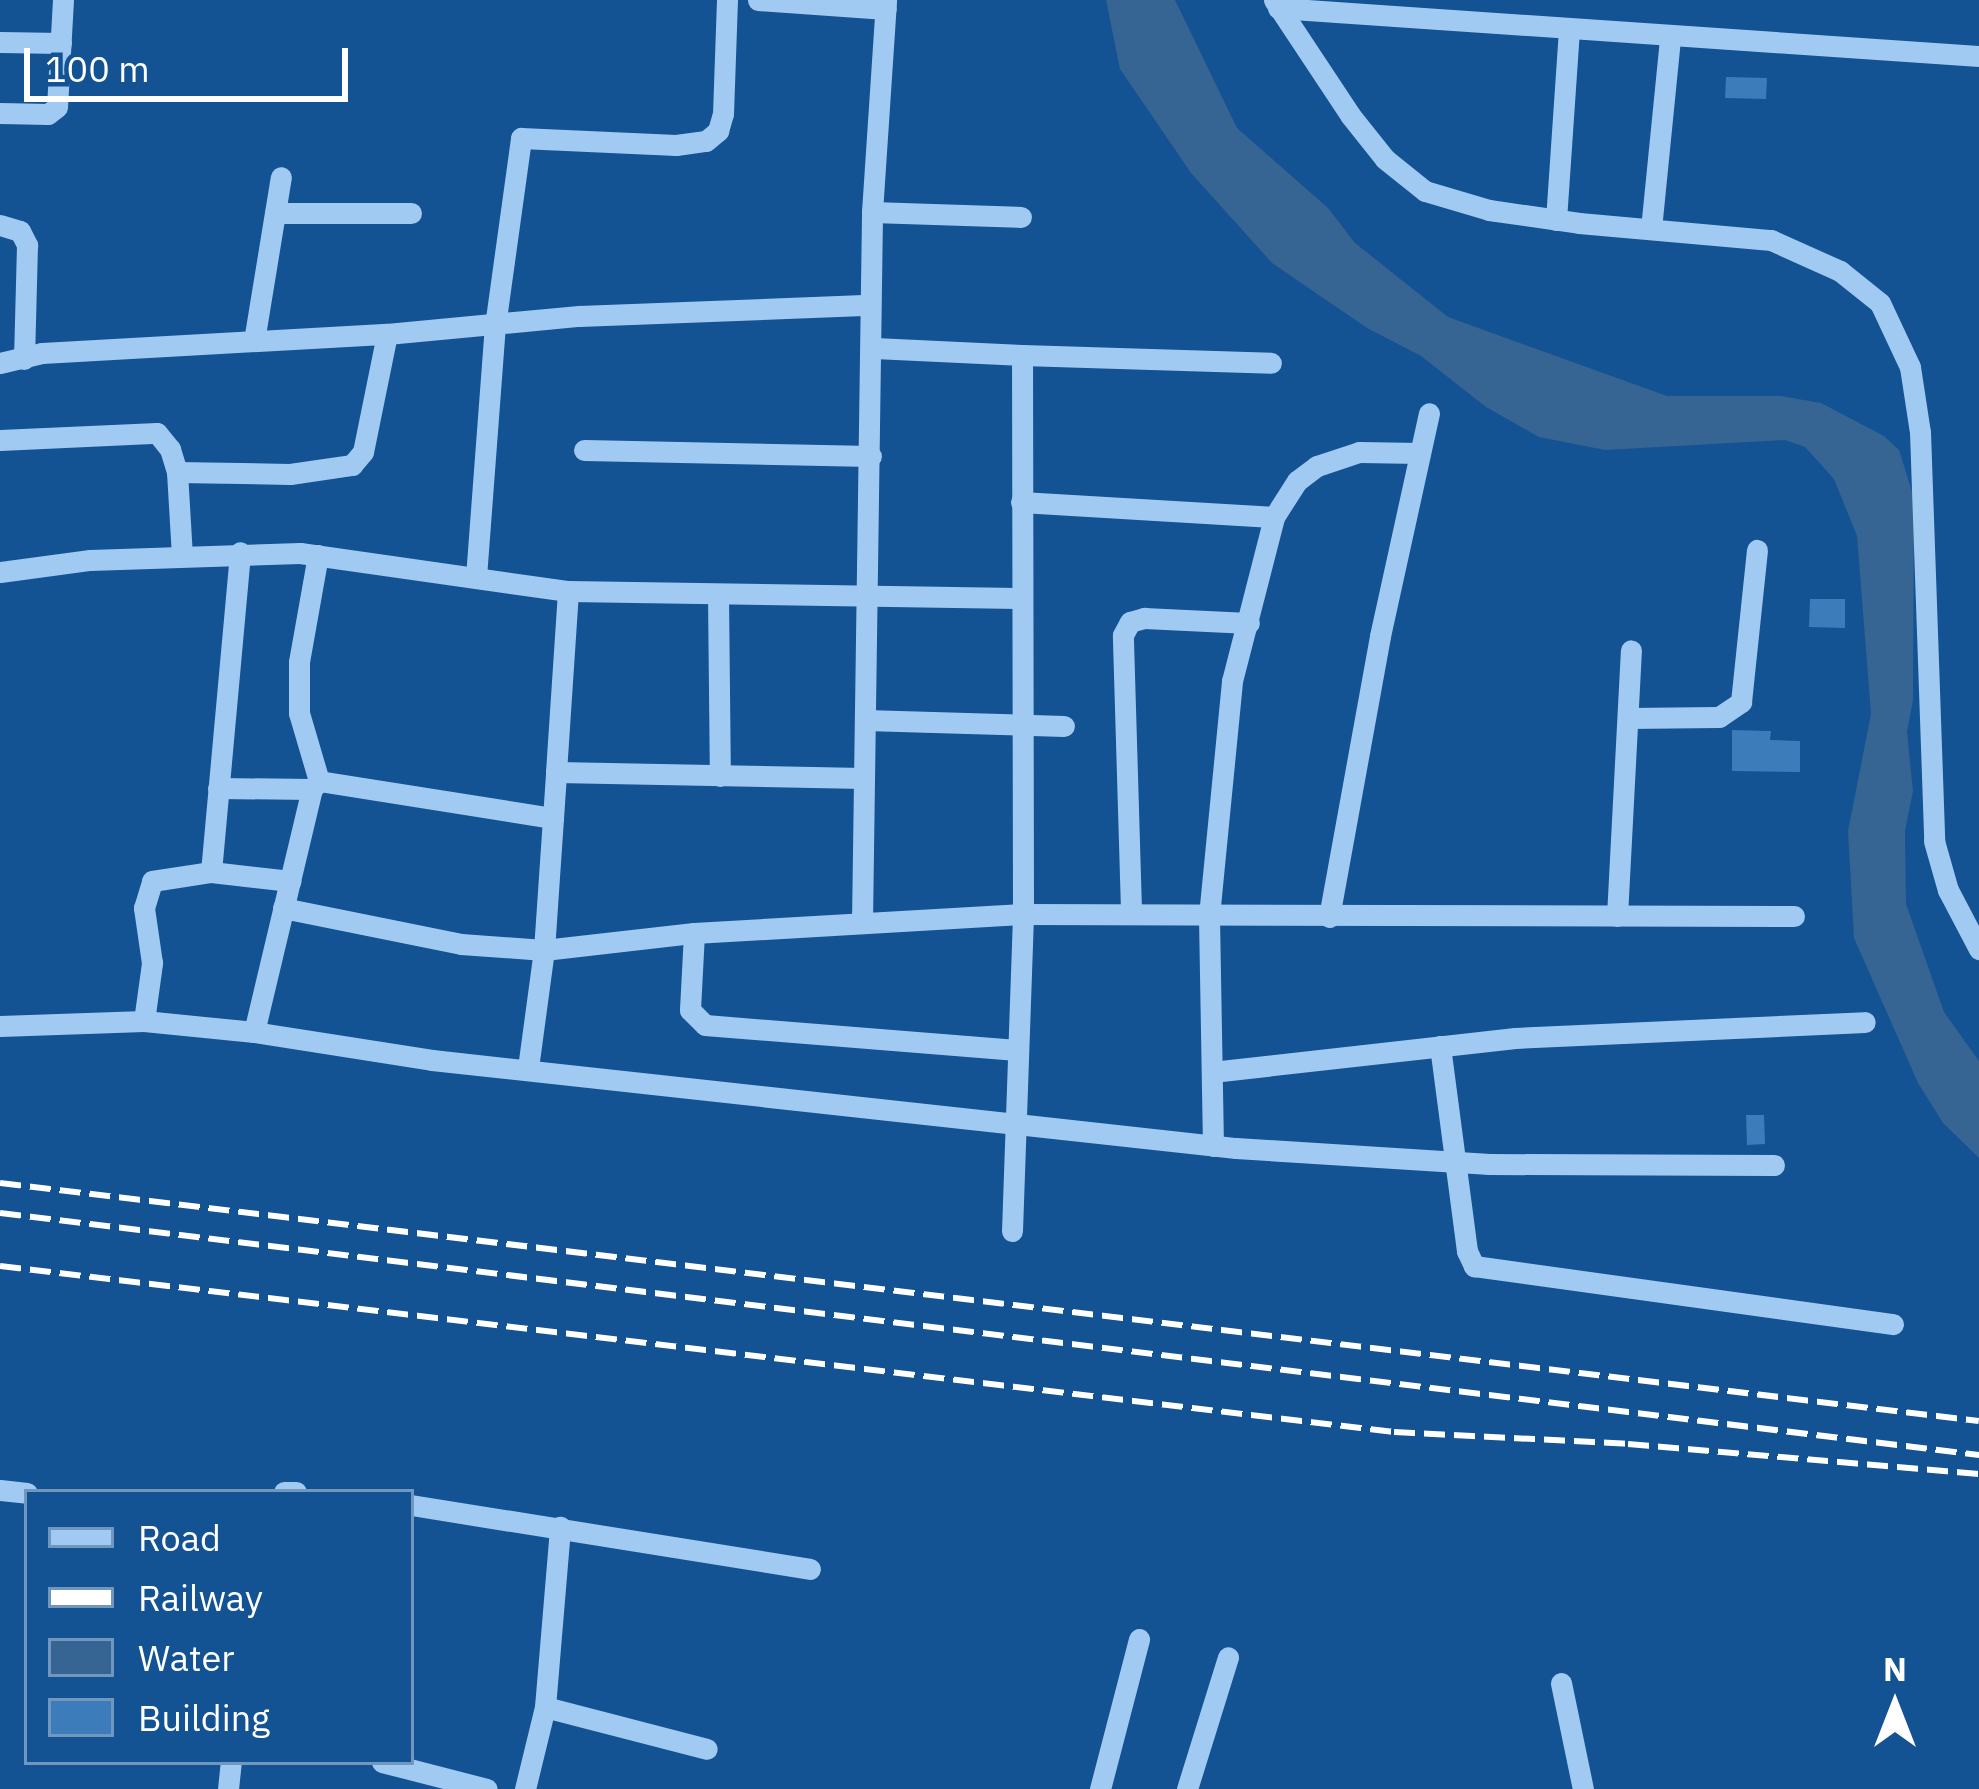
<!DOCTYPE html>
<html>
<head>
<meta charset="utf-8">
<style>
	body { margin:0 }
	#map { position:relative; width:1979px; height:1789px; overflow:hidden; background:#135293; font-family:"IBM Plex Sans",sans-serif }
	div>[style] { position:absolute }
	.water>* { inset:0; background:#366493 }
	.building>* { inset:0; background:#3c7cbb }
	.minor>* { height:21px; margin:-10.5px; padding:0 10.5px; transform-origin:10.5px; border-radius:10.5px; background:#a1caf2 }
	.rail>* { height:6px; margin-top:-3px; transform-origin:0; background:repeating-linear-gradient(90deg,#fff 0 21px,transparent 0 30px) }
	span { translate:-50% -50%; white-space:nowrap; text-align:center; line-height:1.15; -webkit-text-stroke:9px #135293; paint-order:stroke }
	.legend { position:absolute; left:24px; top:1489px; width:390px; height:276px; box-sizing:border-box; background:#135293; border:3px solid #7197be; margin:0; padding:15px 21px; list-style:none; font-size:36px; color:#fff }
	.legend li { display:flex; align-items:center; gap:24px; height:60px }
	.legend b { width:60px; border:3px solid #7197be }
	.north { position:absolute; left:1835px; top:1645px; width:120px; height:120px; -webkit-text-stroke:9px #135293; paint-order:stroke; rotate:0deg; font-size:33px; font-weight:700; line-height:48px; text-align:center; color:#fff }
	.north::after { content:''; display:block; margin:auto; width:42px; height:54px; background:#fff; clip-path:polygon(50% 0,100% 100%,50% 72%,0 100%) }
	.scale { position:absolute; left:24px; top:48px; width:324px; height:54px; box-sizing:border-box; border:6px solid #fff; border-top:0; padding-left:15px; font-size:36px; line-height:42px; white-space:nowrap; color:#fff; -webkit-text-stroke:9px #135293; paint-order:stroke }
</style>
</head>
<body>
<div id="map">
	<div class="water">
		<div style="clip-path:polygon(1106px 0,1175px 0,1237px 128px,1328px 208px,1355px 243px,1448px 317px,1667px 396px,1781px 396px,1821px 403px,1884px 436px,1899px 450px,1914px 498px,1913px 700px,1907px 732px,1913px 791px,1905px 831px,1906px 904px,1944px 1012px,1979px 1061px,1979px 1158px,1943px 1123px,1918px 1083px,1854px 938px,1848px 831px,1871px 714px,1857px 536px,1834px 479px,1805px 447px,1785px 440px,1605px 450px,1539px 437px,1486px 407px,1421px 356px,1367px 328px,1272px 263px,1191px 173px,1120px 69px)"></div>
	</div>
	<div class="building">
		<div style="clip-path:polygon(1726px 77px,1767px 78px,1766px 99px,1725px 98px)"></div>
		<div style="clip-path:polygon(1810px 599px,1845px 599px,1845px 628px,1809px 627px)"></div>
		<div style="clip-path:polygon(1732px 730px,1771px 731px,1770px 740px,1800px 741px,1800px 772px,1732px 771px)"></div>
		<div style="clip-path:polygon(1746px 1115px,1764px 1115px,1765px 1144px,1747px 1145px)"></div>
	</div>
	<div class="minor">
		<div style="left:758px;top:0;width:128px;rotate:4deg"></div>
		<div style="left:1274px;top:0;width:138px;rotate:56.5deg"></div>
		<div style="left:1350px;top:115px;width:56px;rotate:51.5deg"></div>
		<div style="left:1385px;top:159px;width:51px;rotate:38.7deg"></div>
		<div style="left:1425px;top:191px;width:67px;rotate:16.5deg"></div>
		<div style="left:1489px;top:210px;width:91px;rotate:8.2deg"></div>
		<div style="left:1579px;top:223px;width:193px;rotate:5.1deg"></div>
		<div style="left:1771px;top:240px;width:76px;rotate:24.2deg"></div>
		<div style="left:1840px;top:271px;width:51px;rotate:38.7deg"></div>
		<div style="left:1880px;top:303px;width:71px;rotate:64.9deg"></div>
		<div style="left:1910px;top:367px;width:66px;rotate:81.3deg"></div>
		<div style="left:1920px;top:432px;width:409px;rotate:88deg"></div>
		<div style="left:1934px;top:841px;width:51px;rotate:74.1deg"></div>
		<div style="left:1948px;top:890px;width:67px;rotate:62.3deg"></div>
		<div style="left:1278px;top:8px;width:703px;rotate:3.92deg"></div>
		<div style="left:0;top:42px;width:61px;rotate:0.9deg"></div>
		<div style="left:0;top:113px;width:48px;rotate:1.2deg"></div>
		<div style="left:48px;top:114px;width:11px;rotate:-38deg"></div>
		<div style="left:57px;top:107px;width:107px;rotate:-86.8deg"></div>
		<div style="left:872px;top:212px;width:149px;rotate:1.9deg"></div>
		<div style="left:275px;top:213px;width:136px"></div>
		<div style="left:1556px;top:220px;width:190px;rotate:-86.1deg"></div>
		<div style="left:0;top:225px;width:21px;rotate:17deg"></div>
		<div style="left:20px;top:231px;width:16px;rotate:63deg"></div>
		<div style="left:27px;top:245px;width:114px;rotate:91.5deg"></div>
		<div style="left:1651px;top:229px;width:192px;rotate:-84.3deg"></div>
		<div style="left:254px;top:341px;width:166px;rotate:-80.7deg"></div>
		<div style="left:1022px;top:355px;width:249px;rotate:1.8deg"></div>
		<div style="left:0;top:363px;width:43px;rotate:-13.4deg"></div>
		<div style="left:42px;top:353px;width:346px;rotate:-3.2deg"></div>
		<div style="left:387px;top:334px;width:193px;rotate:-5.4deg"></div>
		<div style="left:579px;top:316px;width:291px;rotate:-2.2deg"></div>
		<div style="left:0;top:440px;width:157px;rotate:-2.6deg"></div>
		<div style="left:157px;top:433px;width:21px;rotate:51deg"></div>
		<div style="left:170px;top:449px;width:24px;rotate:73deg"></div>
		<div style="left:177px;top:472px;width:83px;rotate:86.6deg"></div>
		<div style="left:584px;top:450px;width:287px;rotate:1.2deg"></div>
		<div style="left:177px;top:472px;width:113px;rotate:1deg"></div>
		<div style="left:290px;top:474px;width:63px;rotate:-8.3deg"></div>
		<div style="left:352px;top:465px;width:17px;rotate:-50deg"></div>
		<div style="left:363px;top:452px;width:120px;rotate:-78.5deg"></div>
		<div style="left:1021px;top:502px;width:253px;rotate:3.4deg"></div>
		<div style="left:318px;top:555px;width:109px;rotate:100.1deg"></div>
		<div style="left:299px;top:662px;width:51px;rotate:90deg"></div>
		<div style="left:299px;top:713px;width:71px;rotate:73.6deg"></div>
		<div style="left:0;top:572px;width:91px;rotate:-7.6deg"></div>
		<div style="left:90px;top:560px;width:210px;rotate:-1.9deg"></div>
		<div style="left:300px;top:553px;width:271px;rotate:8.1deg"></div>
		<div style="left:568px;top:591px;width:452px;rotate:0.9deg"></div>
		<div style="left:476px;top:577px;width:252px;rotate:-85.7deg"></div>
		<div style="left:495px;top:326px;width:190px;rotate:-82.1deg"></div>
		<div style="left:521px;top:138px;width:155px;rotate:2.6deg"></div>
		<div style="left:676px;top:145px;width:30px;rotate:-8deg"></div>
		<div style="left:706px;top:141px;width:16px;rotate:-40deg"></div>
		<div style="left:718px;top:131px;width:18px;rotate:-74deg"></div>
		<div style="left:723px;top:114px;width:114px;rotate:-88deg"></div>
		<div style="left:718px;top:595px;width:181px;rotate:89.4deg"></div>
		<div style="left:1628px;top:718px;width:91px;rotate:-0.6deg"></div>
		<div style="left:1719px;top:717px;width:27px;rotate:-34deg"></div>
		<div style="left:1741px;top:702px;width:153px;rotate:-84deg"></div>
		<div style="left:865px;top:720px;width:199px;rotate:1.7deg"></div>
		<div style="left:556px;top:772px;width:181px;rotate:-86.2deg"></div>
		<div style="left:218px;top:788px;width:94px;rotate:0.6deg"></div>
		<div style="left:211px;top:872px;width:321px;rotate:-84.8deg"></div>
		<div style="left:283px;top:908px;width:182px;rotate:11.4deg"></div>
		<div style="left:461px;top:944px;width:83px;rotate:4.1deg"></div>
		<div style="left:544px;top:950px;width:178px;rotate:-86.1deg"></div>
		<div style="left:556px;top:772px;width:307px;rotate:1.1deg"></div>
		<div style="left:1131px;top:910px;width:275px;rotate:-91.7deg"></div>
		<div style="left:1123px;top:635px;width:15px;rotate:-62deg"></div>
		<div style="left:1130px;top:622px;width:15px;rotate:-16deg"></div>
		<div style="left:1144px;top:618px;width:105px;rotate:2.7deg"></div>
		<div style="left:1617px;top:916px;width:266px;rotate:-87deg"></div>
		<div style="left:1329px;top:917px;width:286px;rotate:-79.7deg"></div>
		<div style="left:1380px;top:636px;width:228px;rotate:-77.6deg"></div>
		<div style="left:862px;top:922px;width:710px;rotate:-89.19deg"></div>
		<div style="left:872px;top:212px;width:212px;rotate:-86.2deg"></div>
		<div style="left:694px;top:933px;width:77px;rotate:93deg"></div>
		<div style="left:690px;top:1010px;width:21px;rotate:45deg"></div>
		<div style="left:705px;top:1025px;width:313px;rotate:4.6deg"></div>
		<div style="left:144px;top:1021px;width:59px;rotate:-82.1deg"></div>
		<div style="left:152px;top:963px;width:56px;rotate:-98.3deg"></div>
		<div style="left:144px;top:908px;width:28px;rotate:-73deg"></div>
		<div style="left:152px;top:881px;width:60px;rotate:-8.7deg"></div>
		<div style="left:211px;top:872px;width:80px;rotate:6.5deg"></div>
		<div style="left:0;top:1026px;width:144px;rotate:-2deg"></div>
		<div style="left:144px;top:1021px;width:111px;rotate:5.7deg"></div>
		<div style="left:254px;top:1032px;width:180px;rotate:8.9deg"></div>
		<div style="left:432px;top:1060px;width:809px;rotate:6.25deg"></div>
		<div style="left:1236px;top:1148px;width:254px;rotate:3.6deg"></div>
		<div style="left:1489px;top:1164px;width:285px;rotate:0.2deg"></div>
		<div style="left:254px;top:1032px;width:250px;rotate:-76.6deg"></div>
		<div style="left:312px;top:789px;width:11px;rotate:-49deg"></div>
		<div style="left:319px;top:781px;width:237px;rotate:9deg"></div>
		<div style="left:1440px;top:1046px;width:207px;rotate:82.5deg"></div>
		<div style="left:1467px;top:1251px;width:17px;rotate:65deg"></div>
		<div style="left:1474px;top:1266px;width:423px;rotate:7.9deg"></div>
		<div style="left:528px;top:1068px;width:119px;rotate:-82.3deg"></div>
		<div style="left:544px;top:950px;width:151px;rotate:-6.5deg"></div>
		<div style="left:694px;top:933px;width:330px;rotate:-3.3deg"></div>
		<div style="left:1023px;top:914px;width:559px;rotate:-90.1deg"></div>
		<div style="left:1022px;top:355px;width:148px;rotate:-177.3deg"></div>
		<div style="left:1212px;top:1072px;width:305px;rotate:-6.4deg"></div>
		<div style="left:1515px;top:1038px;width:350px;rotate:-2.6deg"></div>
		<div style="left:1213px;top:1146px;width:230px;rotate:-91deg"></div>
		<div style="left:1209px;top:916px;width:236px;rotate:-84.4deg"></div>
		<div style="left:1232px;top:681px;width:169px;rotate:-75.6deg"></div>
		<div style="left:1274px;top:517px;width:43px;rotate:-57.4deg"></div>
		<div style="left:1297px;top:481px;width:25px;rotate:-37deg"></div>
		<div style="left:1317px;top:466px;width:44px;rotate:-18.4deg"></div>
		<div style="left:1359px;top:452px;width:61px;rotate:0.9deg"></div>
		<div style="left:1012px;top:1231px;width:317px;rotate:-88deg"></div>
		<div style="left:1023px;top:914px;width:771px;rotate:0.15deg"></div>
		<div style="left:0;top:1490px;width:27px;rotate:6deg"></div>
		<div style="left:284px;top:1492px;width:12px"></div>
		<div style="left:411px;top:1505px;width:404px;rotate:9.1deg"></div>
		<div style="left:1561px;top:1683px;width:108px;rotate:78.3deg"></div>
		<div style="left:545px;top:1707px;width:167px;rotate:14.5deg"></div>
		<div style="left:382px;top:1762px;width:108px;rotate:14.4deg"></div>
		<div style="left:228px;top:1789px;width:27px;rotate:-84deg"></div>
		<div style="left:525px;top:1789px;width:84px;rotate:-76.3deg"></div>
		<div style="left:545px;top:1707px;width:181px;rotate:-85.2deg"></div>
		<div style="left:1100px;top:1789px;width:155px;rotate:-75.4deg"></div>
		<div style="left:1187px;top:1789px;width:138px;rotate:-72.7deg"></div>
	</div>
	<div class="rail">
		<div style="left:0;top:1183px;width:1993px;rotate:6.86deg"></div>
		<div style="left:0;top:1213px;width:1994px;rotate:6.97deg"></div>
		<div style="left:0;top:1266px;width:1404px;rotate:6.79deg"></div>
		<div style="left:1394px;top:1432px;width:234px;rotate:2.9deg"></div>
		<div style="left:1628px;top:1444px;width:352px;rotate:4.9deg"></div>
	</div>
	<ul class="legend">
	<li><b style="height:15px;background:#a1caf2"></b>Road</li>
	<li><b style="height:15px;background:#fff"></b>Railway</li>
	<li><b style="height:33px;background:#366493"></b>Water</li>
	<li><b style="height:33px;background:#3c7cbb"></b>Building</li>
	</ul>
	<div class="north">N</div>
	<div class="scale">100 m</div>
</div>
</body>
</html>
